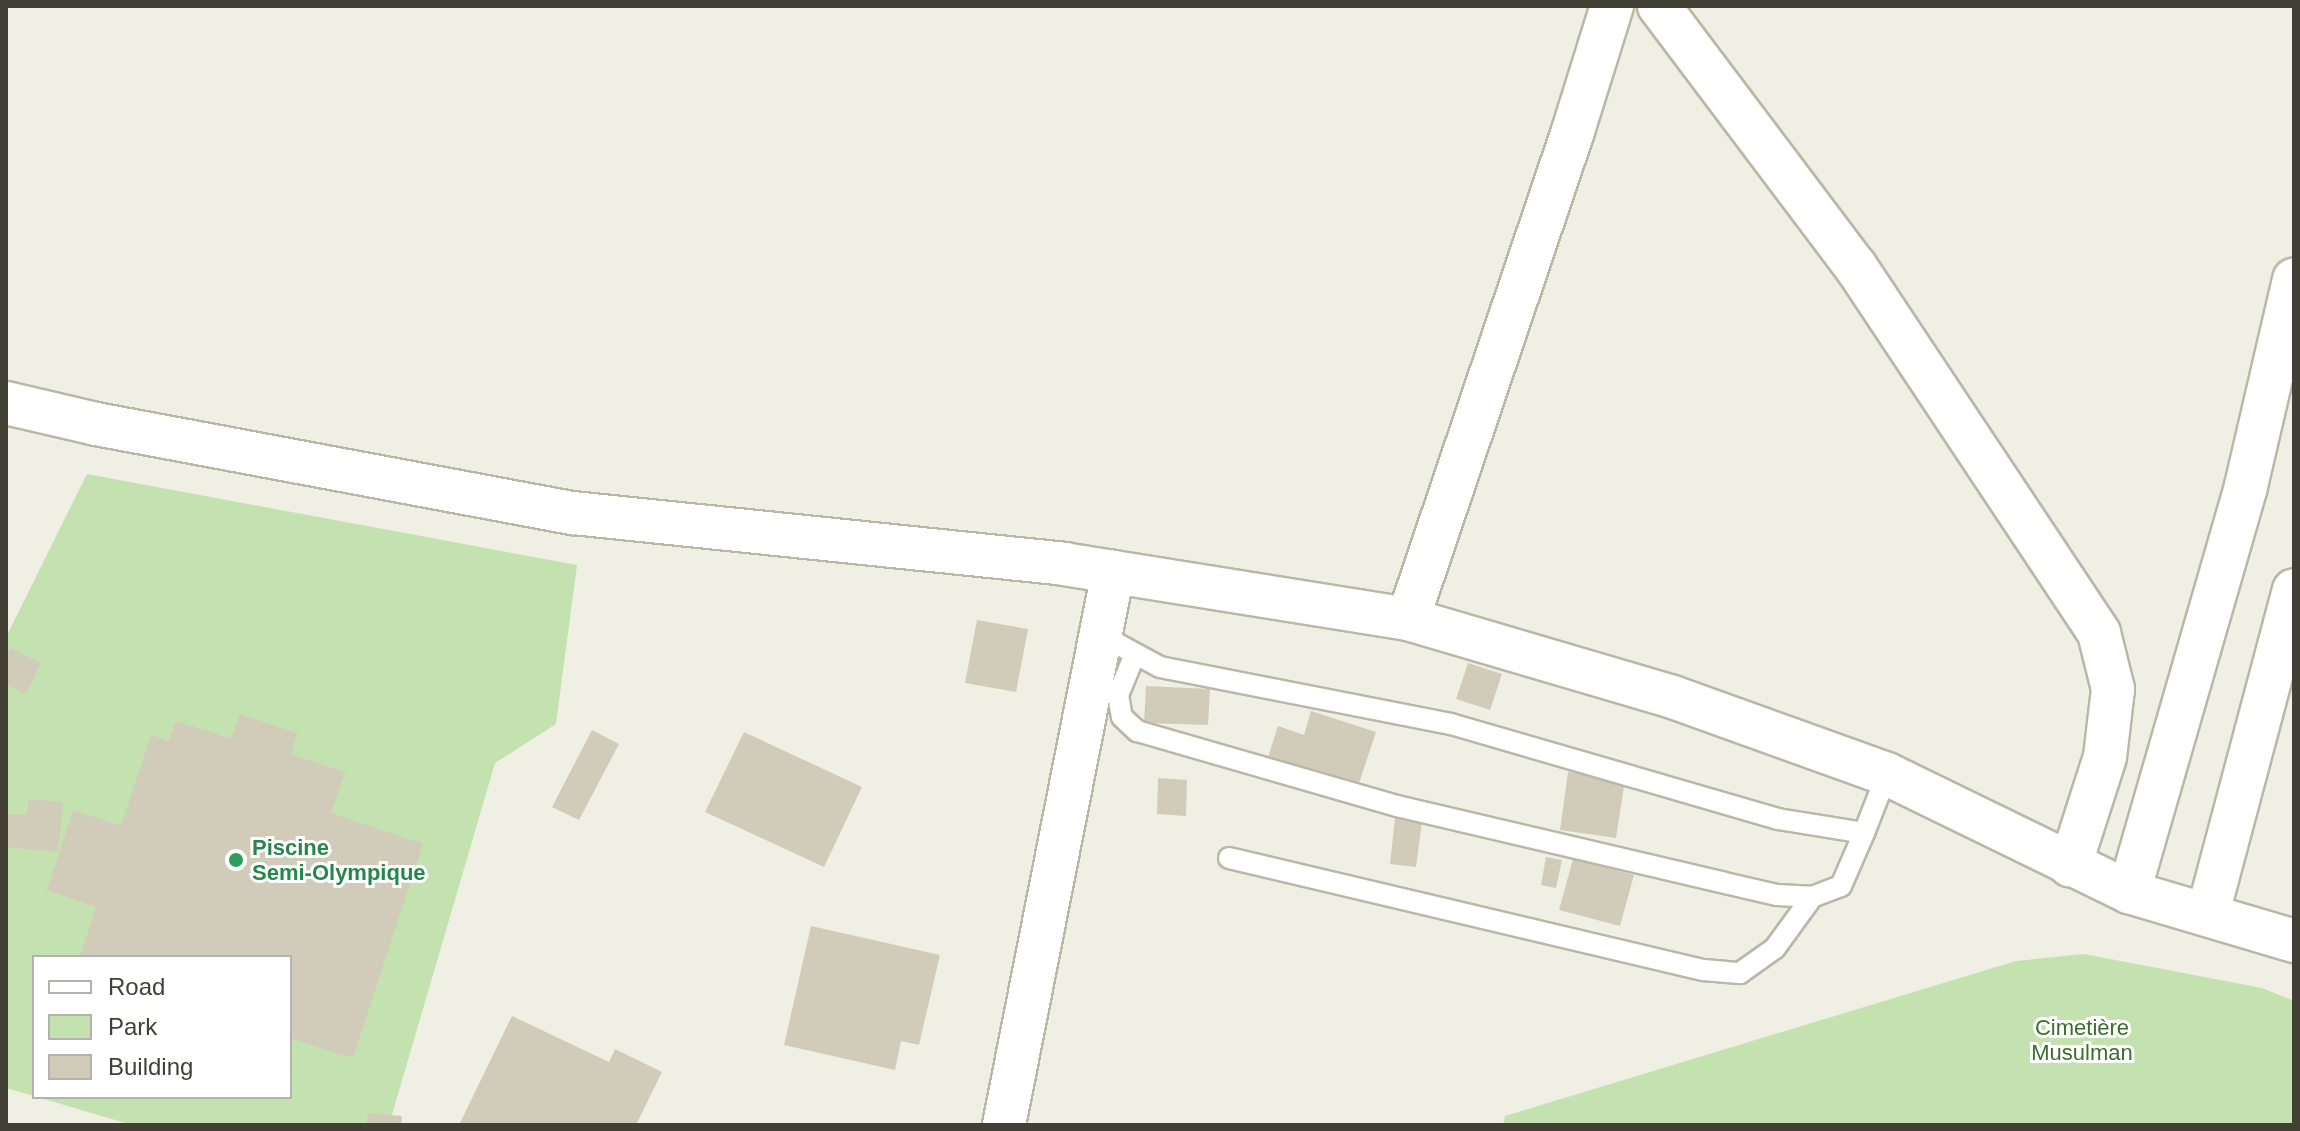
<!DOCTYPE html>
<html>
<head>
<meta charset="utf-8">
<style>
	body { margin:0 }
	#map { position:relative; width:2300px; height:1131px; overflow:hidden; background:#f0efe4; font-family:Helvetica,sans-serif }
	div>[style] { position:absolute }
	.green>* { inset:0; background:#c3e2af }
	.building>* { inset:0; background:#d1ccba }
	.roads { filter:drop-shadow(2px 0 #bbb7a7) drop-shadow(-2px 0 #bbb7a7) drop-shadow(0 2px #bbb7a7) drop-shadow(0 -2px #bbb7a7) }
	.lane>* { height:20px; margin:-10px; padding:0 10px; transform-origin:10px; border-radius:10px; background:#fff }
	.street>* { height:42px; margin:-21px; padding:0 21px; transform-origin:21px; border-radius:21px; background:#fff }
	.dots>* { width:22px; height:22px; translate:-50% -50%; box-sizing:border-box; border:4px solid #fff; border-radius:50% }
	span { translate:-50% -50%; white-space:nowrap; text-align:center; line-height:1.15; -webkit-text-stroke:6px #fff; paint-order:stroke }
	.leisure-label { font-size:22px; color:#27864d; font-weight:700 }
	.left { translate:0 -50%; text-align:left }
	.park-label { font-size:22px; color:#3b6e2d }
	.frame { position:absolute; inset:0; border:8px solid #423f34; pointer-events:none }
	.legend { position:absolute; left:32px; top:955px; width:260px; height:144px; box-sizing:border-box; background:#fff; border:2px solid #b3b2ae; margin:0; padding:10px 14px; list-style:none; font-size:24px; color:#423f34 }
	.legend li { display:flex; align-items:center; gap:16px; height:40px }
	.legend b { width:40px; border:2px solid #b3b2ae }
</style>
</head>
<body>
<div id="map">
	<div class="green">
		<div style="clip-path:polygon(87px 474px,577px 565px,556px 724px,495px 763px,389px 1125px,132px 1125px,37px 1097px,290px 1097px,290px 957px,34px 957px,34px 1096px,6px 1088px,6px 637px)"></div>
		<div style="clip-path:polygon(2084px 954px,2262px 988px,2294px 1001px,2294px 1125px,1503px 1125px,1505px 1116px,2016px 961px)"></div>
	</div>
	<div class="building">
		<div style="clip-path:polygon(977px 620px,1028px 629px,1016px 692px,965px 683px)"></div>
		<div style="clip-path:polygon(10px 648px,41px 663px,26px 694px,6px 685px,6px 655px)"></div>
		<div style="clip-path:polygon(1468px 663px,1502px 674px,1490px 710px,1456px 699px)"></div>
		<div style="clip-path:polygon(1146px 686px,1210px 689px,1208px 725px,1144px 723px)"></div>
		<div style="clip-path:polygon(1311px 711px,1376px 732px,1358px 786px,1268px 757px,1278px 726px,1304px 735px)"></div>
		<div style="clip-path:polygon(240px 714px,297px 733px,291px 754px,345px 772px,331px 813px,423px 844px,353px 1058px,290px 1038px,290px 957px,80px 957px,96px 907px,47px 890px,73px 810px,121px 826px,151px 735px,169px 741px,176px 721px,231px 739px)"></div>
		<div style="clip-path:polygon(592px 730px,619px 744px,579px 820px,552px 807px)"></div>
		<div style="clip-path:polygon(744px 732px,862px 787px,824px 867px,705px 812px)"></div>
		<div style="clip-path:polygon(1568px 772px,1625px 780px,1616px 838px,1560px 830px)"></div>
		<div style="clip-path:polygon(1158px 778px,1187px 780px,1186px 816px,1157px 814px)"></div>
		<div style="clip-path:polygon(29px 799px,63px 802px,58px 852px,6px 847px,6px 813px,27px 815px)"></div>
		<div style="clip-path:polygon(1395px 818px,1422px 822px,1416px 867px,1390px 864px)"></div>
		<div style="clip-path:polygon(1546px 857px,1562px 860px,1556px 888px,1541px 885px)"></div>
		<div style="clip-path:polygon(1573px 859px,1634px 875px,1620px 926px,1559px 910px)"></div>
		<div style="clip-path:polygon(811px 926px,940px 955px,919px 1045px,901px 1041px,895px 1070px,784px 1045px)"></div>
		<div style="clip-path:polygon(512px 1016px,609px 1062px,615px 1049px,662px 1072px,636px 1125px,459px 1125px)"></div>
		<div style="clip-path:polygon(368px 1113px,402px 1116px,401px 1125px,366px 1125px)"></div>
	</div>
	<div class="roads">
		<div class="lane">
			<div style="left:1101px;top:635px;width:67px;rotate:28.5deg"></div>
			<div style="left:1160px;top:667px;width:297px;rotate:11.1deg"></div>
			<div style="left:1451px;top:724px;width:341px;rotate:16.2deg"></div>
			<div style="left:1778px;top:819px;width:87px;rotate:9.2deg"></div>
			<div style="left:1864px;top:833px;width:63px;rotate:-68.7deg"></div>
			<div style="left:1135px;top:654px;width:44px;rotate:112.5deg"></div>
			<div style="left:1118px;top:695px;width:22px;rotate:80deg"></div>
			<div style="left:1122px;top:717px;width:21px;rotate:43deg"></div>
			<div style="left:1137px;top:731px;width:271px;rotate:16.1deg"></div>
			<div style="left:1397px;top:806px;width:390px;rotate:13.2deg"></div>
			<div style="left:1777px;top:895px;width:35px;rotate:3deg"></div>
			<div style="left:1812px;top:897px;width:31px;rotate:-21deg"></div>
			<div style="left:1841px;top:886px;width:58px;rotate:-66.5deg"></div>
			<div style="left:1229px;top:858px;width:488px;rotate:13.3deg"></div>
			<div style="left:1704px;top:970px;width:36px;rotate:5deg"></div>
			<div style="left:1740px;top:973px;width:43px;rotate:-35.5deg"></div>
			<div style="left:1775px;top:948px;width:63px;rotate:-54deg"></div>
		</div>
		<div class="street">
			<div style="left:1659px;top:6px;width:327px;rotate:53deg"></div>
			<div style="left:1856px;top:267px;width:439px;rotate:56.4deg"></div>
			<div style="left:2099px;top:633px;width:58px;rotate:76deg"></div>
			<div style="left:2113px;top:689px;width:68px;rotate:96.7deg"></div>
			<div style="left:2105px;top:757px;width:114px;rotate:107.8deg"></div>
			<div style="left:6px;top:403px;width:92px;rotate:13.1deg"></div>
			<div style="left:96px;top:424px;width:485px;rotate:10.6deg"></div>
			<div style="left:573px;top:513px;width:494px;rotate:5.9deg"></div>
			<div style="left:1064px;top:564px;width:348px;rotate:9.1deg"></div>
			<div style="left:1408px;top:619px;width:276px;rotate:16.4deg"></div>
			<div style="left:1673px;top:697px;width:227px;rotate:19.8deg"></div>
			<div style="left:1887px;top:774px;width:269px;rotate:26deg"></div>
			<div style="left:2129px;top:892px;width:172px;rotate:16.5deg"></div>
			<div style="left:1408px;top:619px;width:515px;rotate:-71.32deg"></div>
			<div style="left:1573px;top:131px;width:131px;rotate:-72.7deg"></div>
			<div style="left:2129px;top:892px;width:423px;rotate:-73.9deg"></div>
			<div style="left:2246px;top:486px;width:212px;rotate:-76.9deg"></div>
			<div style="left:2208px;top:913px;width:334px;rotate:-75.1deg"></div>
			<div style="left:1004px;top:1125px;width:564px;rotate:-78.85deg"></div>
		</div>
	</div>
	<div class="dots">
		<div style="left:236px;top:860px;background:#2e9e5b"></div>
	</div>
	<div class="leisure-label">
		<span class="left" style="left:252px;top:860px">Piscine<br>Semi-Olympique</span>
	</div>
	<div class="park-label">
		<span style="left:2082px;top:1040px">Cimetière<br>Musulman</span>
	</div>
	<div class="frame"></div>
	<ul class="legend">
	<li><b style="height:10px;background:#fff"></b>Road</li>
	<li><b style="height:22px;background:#c3e2af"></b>Park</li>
	<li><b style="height:22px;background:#d1ccba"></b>Building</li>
	</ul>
</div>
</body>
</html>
